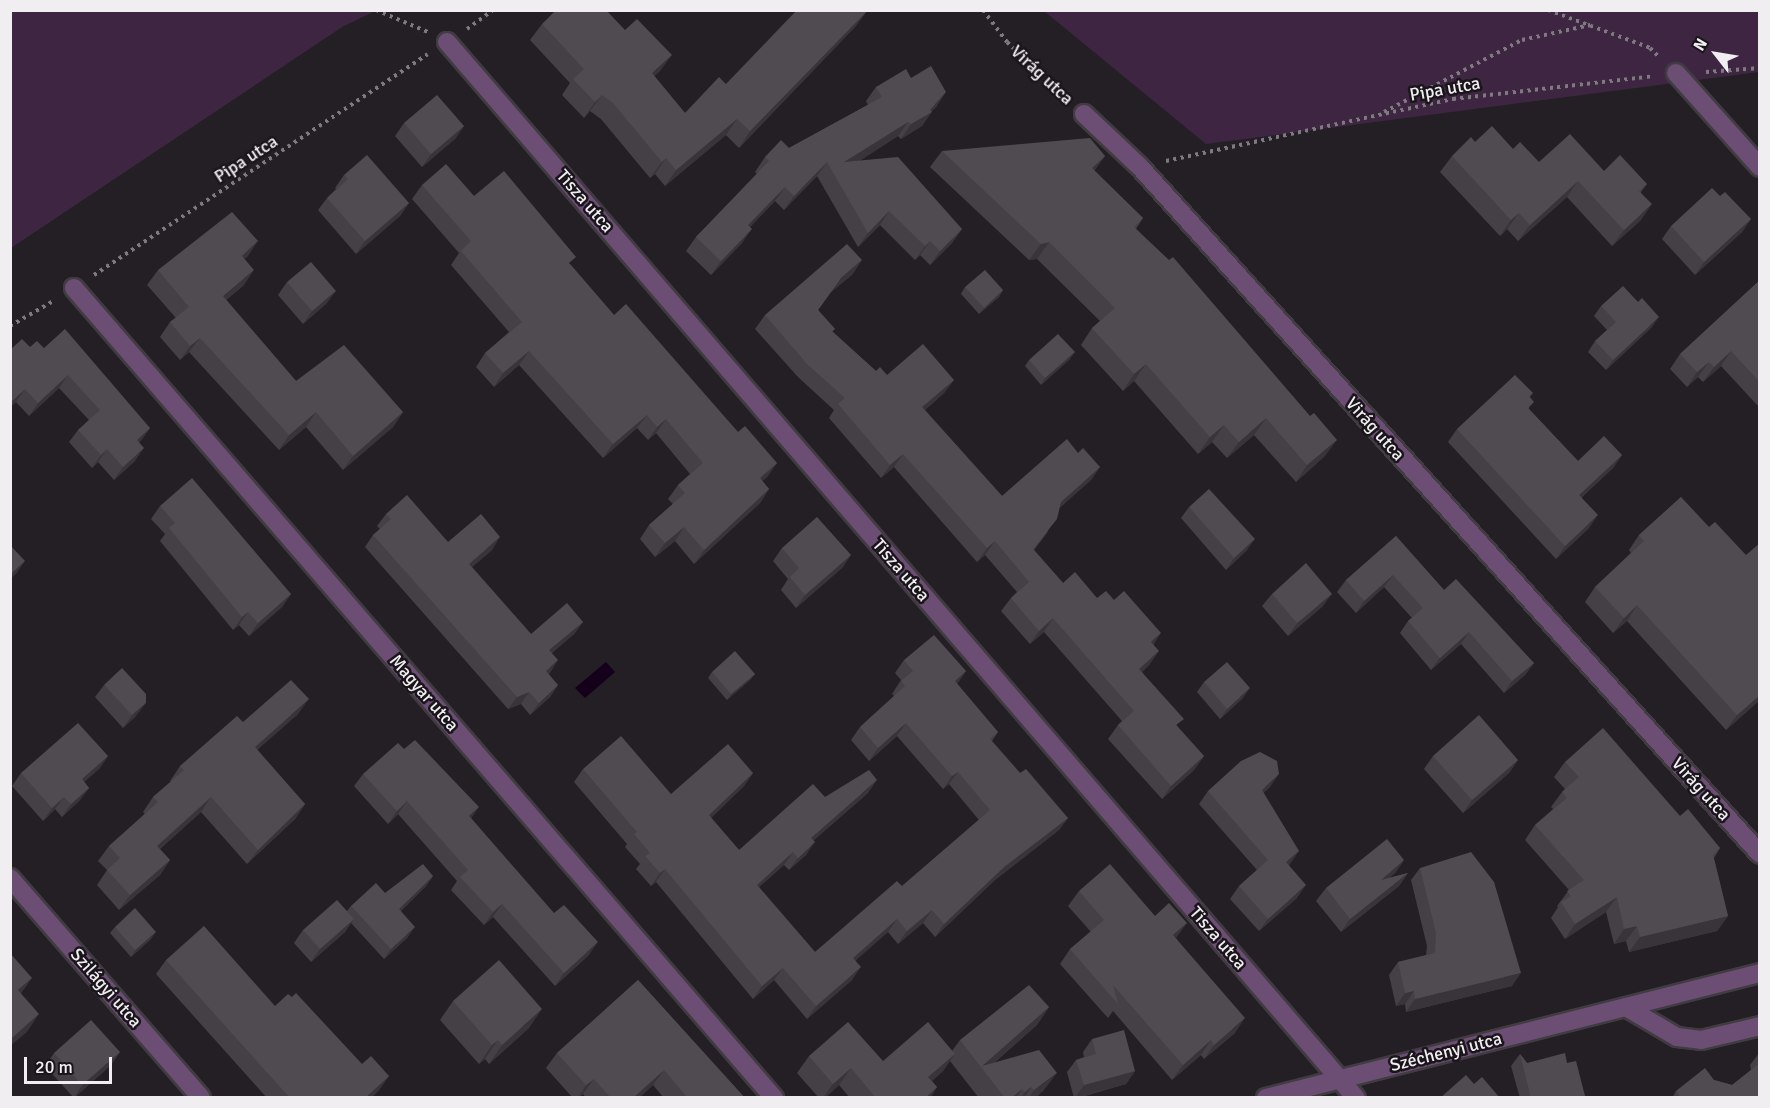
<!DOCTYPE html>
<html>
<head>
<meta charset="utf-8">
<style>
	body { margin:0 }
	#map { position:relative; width:1770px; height:1108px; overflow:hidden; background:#231f24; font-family:Signika,sans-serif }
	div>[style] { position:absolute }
	.green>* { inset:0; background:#3e2643 }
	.water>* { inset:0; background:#14001a }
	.path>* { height:4px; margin-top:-2px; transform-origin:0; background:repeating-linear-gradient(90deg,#7e7a7f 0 3px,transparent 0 7.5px) }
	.roads { filter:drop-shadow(2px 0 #403c41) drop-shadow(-2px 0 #403c41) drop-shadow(0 2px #403c41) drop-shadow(0 -2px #403c41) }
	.minor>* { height:18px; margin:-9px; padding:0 9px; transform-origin:9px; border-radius:9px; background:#6c4e74 }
	.wall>* { inset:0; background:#454046 }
	.shaded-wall>* { inset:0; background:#383439 }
	.building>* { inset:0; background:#504b51 }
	span { translate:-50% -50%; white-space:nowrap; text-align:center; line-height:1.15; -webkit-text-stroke:5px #1a151b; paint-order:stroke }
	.street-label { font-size:18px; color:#f1eef2 }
	.frame { position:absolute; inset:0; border:12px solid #f1eef2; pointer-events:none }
	.north { position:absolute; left:1686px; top:24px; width:60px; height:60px; -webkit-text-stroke:4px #1a151b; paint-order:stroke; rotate:301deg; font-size:16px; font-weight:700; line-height:24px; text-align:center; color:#f1eef2 }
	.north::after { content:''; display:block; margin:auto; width:21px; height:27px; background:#f1eef2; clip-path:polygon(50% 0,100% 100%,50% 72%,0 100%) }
	.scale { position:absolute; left:24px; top:1057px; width:88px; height:27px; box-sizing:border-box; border:3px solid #f1eef2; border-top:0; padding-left:8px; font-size:18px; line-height:21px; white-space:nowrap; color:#f1eef2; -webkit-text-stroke:4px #1a151b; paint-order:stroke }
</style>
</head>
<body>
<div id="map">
	<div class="green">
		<div style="clip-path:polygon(11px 10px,375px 10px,375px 11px,342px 27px,11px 248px)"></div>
		<div style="clip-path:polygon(1044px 11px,1759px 11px,1759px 72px,1206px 144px)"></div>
	</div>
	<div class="water">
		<div style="clip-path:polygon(606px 662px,615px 672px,585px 698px,575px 688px)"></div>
	</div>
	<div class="path">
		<div style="left:376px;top:10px;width:56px;rotate:22.9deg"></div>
		<div style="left:983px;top:10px;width:40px;rotate:53deg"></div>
		<div style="left:1007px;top:42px;width:84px;rotate:43.6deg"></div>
		<div style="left:1548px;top:10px;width:109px;rotate:20.4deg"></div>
		<div style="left:1650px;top:48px;width:14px;rotate:45deg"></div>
		<div style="left:467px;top:29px;width:32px;rotate:-36deg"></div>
		<div style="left:1706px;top:72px;width:54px;rotate:-4.2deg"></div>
		<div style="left:1384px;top:112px;width:156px;rotate:-27.6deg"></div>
		<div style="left:1522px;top:40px;width:70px;rotate:-12.4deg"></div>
		<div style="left:1166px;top:161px;width:294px;rotate:-12.2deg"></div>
		<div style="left:1453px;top:99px;width:202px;rotate:-6.5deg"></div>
		<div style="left:94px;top:275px;width:400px;rotate:-33.5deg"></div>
		<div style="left:10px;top:326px;width:52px;rotate:-30deg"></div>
	</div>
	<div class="roads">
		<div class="minor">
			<div style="left:447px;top:42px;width:1393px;rotate:49.28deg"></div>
			<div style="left:1676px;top:73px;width:126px;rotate:48.2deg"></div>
			<div style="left:1084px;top:114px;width:77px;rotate:43.4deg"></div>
			<div style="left:1140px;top:167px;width:925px;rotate:47.93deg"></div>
			<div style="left:74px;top:288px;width:1071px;rotate:49.17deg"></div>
			<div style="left:10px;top:878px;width:291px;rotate:49deg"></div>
			<div style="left:1626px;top:1007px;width:59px;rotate:30.5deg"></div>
			<div style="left:1677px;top:1037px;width:24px;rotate:7deg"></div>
			<div style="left:1701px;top:1040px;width:61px;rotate:-13.3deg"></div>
			<div style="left:1266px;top:1098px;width:510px;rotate:-14.2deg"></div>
		</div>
	</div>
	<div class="wall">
		<div style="clip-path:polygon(867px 11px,855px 27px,739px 148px,726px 135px,665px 186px,655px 174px,650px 178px,601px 119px,590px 111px,584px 118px,562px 95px,570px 83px,530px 40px,542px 24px,660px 71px,654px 76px,685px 113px,726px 84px)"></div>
		<div style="clip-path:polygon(911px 78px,937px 106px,931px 112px,922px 126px,901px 139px,898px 136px,859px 161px,962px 229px,952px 243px,930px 265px,920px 255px,915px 260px,880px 225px,858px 247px,817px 176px,784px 210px,775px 201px,750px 227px,742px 243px,711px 275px,686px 251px,696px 237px,757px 174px,755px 172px,765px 157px,789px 148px,868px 105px,866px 101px,876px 87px)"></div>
		<div style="clip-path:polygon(404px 123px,464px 126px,455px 139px,422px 167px,395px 136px)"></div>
		<div style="clip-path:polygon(1513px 149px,1539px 162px,1604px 171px,1647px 184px,1641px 192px,1641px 220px,1612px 246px,1567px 197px,1518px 241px,1507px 229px,1500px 236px,1440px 172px,1452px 156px)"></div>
		<div style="clip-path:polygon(942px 151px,1105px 156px,1094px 171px,1143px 218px,1136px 229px,1325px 456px,1296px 482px,1254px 435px,1227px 458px,1212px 442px,1198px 454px,1134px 381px,1123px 391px,1081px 345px,1092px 328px,1100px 321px,1037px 259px,1029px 260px,930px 167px)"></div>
		<div style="clip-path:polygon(344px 175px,409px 203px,400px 216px,356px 254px,318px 210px,327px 198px,336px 189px,335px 188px)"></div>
		<div style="clip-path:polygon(422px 185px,474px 196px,571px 265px,614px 315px,738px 432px,777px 463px,767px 477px,762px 481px,769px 489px,760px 503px,694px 564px,675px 541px,655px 557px,640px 539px,649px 525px,673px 504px,668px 499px,678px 485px,690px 474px,656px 433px,648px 440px,637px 428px,603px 458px,519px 365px,494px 387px,476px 367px,485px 353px,509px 332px,451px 265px,459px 253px,412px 199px)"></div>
		<div style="clip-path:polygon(1720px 196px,1751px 219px,1742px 232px,1695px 275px,1662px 239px,1671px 226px)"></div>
		<div style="clip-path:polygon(248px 256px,244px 259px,244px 285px,226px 300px,296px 381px,403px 412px,393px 427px,343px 470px,306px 427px,279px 450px,189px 352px,180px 360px,160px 337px,170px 322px,176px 318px,147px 285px,158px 270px)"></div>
		<div style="clip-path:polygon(853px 274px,831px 292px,818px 310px,835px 329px,832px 332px,876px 371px,887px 375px,954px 380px,944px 393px,925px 410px,1002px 496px,1078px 453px,1100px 467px,1091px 480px,1059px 508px,1047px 533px,1034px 550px,1063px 583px,1097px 598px,1154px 645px,1150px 664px,1142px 672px,1178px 727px,1204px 756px,1194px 770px,1162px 799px,1108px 739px,1118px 725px,1122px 721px,1044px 632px,1030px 644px,1001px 611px,1011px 598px,1017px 592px,985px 555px,977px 562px,894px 467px,881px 478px,829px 418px,834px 410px,798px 377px,755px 329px,765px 315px)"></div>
		<div style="clip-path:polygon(1760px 280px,1760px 405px,1758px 406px,1721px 366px,1703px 382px,1698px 377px,1687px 387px,1670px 369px,1680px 354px)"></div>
		<div style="clip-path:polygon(287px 282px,327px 303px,303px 324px,278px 295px)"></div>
		<div style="clip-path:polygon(965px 287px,1003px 290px,999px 297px,979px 314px,961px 294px)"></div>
		<div style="clip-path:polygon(1601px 306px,1652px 327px,1606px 370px,1588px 352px,1595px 341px,1607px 330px,1594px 316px)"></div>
		<div style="clip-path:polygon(30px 347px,44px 348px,150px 428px,139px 443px,135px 461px,114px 480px,98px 462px,92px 468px,69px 442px,78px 430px,89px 420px,59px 388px,29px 416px,16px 402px,10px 407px,10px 350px)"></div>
		<div style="clip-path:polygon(1070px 359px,1041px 385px,1025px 366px,1029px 360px)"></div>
		<div style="clip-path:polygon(1533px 393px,1530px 397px,1529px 409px,1578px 461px,1622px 455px,1613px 468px,1582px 497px,1589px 528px,1556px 559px,1448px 442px,1457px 429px)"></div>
		<div style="clip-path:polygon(1681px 497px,1760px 700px,1726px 730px,1627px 621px,1613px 633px,1585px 602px,1595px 587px,1631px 553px,1629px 550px,1639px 535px)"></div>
		<div style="clip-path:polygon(160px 506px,291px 594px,282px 607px,249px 636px,239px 625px,233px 630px,160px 541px,165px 534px,151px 519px)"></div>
		<div style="clip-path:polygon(1189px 507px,1247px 550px,1226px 570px,1181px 518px)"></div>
		<div style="clip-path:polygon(386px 514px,448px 542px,492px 550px,472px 567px,531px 634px,583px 622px,574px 634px,552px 653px,550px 673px,548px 674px,558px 685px,550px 697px,530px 715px,521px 704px,508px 709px,365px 547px,373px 535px,380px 529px,377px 526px)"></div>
		<div style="clip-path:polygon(1396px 536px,1444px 590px,1534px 663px,1525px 675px,1504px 693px,1461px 644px,1431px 670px,1400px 633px,1408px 621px,1412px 618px,1384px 587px,1356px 613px,1337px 592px,1346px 580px)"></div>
		<div style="clip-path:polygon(782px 548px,851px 555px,842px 568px,796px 608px,781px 590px,788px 579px,773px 561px)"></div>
		<div style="clip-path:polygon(1272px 594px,1323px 606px,1288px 636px,1262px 606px)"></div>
		<div style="clip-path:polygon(904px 660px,966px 671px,957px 684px,998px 732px,992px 741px,1020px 773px,1068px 818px,1059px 830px,995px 880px,935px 937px,923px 923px,898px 944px,888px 932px,855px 960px,852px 980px,807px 1019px,774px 980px,753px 999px,656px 882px,651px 886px,636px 869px,640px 864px,625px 847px,627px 844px,574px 782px,583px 769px,671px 794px,753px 773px,744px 786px,711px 818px,739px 850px,825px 797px,868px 793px,814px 840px,806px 855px,789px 870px,784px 865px,759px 887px,815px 952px,902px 886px,979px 820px,949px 784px,943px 789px,897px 736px,869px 761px,851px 740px,860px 727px,894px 696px,892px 694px,901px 680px,895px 673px)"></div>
		<div style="clip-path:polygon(712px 672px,755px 674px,750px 680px,727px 700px,708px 678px)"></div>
		<div style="clip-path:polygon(1204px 682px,1243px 698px,1220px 719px,1197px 692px)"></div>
		<div style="clip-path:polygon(104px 685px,136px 716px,123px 728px,95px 697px)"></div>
		<div style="clip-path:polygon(298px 714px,257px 750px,305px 804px,295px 819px,247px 864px,201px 812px,160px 849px,170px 860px,160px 875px,119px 910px,97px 885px,107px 870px,98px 861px,109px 846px,145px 814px,143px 812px,153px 797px,171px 782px,170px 781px,180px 766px,243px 722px)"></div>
		<div style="clip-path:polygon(108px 756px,99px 769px,84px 782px,89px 788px,80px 800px,62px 817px,55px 809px,43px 821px,12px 786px,21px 773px)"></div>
		<div style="clip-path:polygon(1433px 756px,1518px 760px,1509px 773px,1463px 813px,1424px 769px)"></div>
		<div style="clip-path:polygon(1565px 762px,1680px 816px,1720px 848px,1714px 858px,1728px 916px,1717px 931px,1629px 952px,1626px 941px,1614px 944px,1606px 912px,1565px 939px,1551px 918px,1558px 907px,1557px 906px,1569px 890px,1525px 840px,1535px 825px,1553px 809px,1551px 807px,1562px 792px,1565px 789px,1554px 777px)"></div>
		<div style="clip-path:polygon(363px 774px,471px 818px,589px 955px,555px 986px,493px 917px,484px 925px,451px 890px,457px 881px,398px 814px,388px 824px,354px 786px)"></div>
		<div style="clip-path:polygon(1270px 787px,1263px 793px,1290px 864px,1289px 865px,1297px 898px,1259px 931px,1230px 899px,1239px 886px,1257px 870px,1199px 804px,1208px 791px)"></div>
		<div style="clip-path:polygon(1404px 860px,1395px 873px,1389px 878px,1408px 873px,1399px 886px,1341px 932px,1316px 901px,1326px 888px)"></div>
		<div style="clip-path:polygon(1420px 868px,1512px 986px,1406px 1012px,1405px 1004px,1396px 1006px,1389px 975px,1398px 962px,1426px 955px,1427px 946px,1411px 880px)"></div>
		<div style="clip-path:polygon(433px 876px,426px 886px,401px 911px,408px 937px,384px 959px,351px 923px,345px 932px,311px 962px,294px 943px,303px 930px,347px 911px,351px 906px)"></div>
		<div style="clip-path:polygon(1079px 891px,1155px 916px,1176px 938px,1235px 1033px,1204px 1059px,1201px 1055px,1172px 1080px,1113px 1011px,1108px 1018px,1060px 964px,1070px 949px,1091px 932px,1068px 906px)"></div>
		<div style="clip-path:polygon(115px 927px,151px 939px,131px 957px,110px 933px)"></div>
		<div style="clip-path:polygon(166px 960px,275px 1006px,362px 1064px,389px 1076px,379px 1090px,371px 1098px,267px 1098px,156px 974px)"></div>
		<div style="clip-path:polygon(638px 980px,745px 1098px,664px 1098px,653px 1085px,639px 1098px,586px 1098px,583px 1094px,579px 1098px,573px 1098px,546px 1068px,557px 1053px)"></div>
		<div style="clip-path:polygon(453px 1001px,529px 1028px,489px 1064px,485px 1059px,479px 1064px,440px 1020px)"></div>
		<div style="clip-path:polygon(1049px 1007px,1037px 1025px,994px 1063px,1044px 1090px,1035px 1098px,979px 1098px,950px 1061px,943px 1071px,932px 1081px,937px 1087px,930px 1098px,850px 1098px,839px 1085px,825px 1098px,819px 1098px,797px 1073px,809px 1056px,883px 1061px,952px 1051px,960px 1040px)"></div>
		<div style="clip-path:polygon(1092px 1039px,1135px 1071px,1126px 1084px,1078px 1098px,1074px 1098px,1067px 1072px,1076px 1060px,1084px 1057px,1083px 1052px)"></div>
		<div style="clip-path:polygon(120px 1052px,111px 1065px,74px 1098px,45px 1066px,54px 1053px)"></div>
		<div style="clip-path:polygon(1760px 1052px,1760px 1098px,1672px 1098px,1676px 1091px,1714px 1080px,1732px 1085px,1751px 1070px,1750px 1065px)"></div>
		<div style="clip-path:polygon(1520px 1054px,1527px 1063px,1567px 1063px,1585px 1096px,1584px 1098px,1520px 1098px,1511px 1066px)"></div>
	</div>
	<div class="shaded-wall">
		<div style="clip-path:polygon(867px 11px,855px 27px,739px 148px,750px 131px)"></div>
		<div style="clip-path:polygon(672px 55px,660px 71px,640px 90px,652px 73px)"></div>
		<div style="clip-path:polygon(946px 92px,937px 106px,930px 113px,932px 112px,922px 126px,901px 139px,911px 124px,930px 110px)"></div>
		<div style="clip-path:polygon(602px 95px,590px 111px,584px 118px,595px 102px)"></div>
		<div style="clip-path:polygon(737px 119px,726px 135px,665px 186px,676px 170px)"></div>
		<div style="clip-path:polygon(908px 122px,898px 136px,835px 177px,844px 162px)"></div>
		<div style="clip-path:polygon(464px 126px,455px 139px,422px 167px,431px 154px)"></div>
		<div style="clip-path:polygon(1105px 156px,1093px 172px,1092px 168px)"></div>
		<div style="clip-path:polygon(666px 158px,655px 174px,650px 178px,662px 162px)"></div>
		<div style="clip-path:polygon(827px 162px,817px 176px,784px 210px,794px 196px)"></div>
		<div style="clip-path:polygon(1578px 181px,1567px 197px,1518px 241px,1530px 225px)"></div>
		<div style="clip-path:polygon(785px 187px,775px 201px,738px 239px,748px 225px)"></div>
		<div style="clip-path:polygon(409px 203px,400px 216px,356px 254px,365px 241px)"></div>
		<div style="clip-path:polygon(1652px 204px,1641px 220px,1612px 246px,1624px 230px)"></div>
		<div style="clip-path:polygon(889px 211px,880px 225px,858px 247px,868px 233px)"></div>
		<div style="clip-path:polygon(1519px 213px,1507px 229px,1500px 236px,1511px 220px)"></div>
		<div style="clip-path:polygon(1751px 219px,1742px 232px,1695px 275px,1704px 262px)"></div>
		<div style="clip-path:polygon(752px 229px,742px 243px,711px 275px,721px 261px)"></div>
		<div style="clip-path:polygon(962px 229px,952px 243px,930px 265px,940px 251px)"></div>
		<div style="clip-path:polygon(258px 241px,248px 256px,231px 270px,242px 256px)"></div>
		<div style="clip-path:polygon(930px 241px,920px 255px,915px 260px,925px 246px)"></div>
		<div style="clip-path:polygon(1049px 242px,1037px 259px,1029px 260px,1041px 244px)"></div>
		<div style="clip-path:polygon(862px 260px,853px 274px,831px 292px,841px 278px)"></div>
		<div style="clip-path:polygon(254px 270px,244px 285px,213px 311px,223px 296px)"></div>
		<div style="clip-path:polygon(1003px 290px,999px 297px,979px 314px,984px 308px)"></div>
		<div style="clip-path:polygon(336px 291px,327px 303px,303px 324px,312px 311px)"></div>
		<div style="clip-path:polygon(1659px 317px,1652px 327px,1606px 370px,1613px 360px)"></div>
		<div style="clip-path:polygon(200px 338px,189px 352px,180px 360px,190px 346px)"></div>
		<div style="clip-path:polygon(529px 351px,519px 365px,494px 387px,503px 373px)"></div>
		<div style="clip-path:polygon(1731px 351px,1721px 366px,1703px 382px,1714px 367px)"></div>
		<div style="clip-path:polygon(1075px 352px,1070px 359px,1041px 385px,1045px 378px)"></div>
		<div style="clip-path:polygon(1709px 362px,1698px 377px,1687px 387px,1697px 372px)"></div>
		<div style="clip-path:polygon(1146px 364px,1134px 381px,1123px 391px,1134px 374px)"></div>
		<div style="clip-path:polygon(68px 375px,59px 388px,29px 416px,38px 403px)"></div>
		<div style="clip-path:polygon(954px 380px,944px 393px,913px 421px,922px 407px)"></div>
		<div style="clip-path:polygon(25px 389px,16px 402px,10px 407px,10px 403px)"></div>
		<div style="clip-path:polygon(316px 412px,306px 427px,279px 450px,289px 435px)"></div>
		<div style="clip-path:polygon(403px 412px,393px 427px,343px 470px,353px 456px)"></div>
		<div style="clip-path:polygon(647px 415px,637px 428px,603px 458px,613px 444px)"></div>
		<div style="clip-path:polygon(1266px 418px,1254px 435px,1227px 458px,1239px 442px)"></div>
		<div style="clip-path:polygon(666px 419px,656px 433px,648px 440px,657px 427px)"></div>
		<div style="clip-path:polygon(1224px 425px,1212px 442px,1198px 454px,1210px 437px)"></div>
		<div style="clip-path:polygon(150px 428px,141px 441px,128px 453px,137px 440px)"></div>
		<div style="clip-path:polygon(1337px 440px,1325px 456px,1296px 482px,1307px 465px)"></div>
		<div style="clip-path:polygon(144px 448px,135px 461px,114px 480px,123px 467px)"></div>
		<div style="clip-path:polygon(107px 449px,98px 462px,92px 468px,101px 455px)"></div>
		<div style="clip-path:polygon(903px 454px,894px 467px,881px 478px,890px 465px)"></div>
		<div style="clip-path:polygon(1622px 455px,1613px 468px,1570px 508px,1579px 495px)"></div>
		<div style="clip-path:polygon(777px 463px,767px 477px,750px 492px,760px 478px)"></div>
		<div style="clip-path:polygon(1100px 467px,1091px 480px,1052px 515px,1061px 502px)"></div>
		<div style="clip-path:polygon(769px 489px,760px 503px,694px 564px,704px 550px)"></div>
		<div style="clip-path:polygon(1598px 515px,1589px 528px,1556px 559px,1565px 546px)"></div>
		<div style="clip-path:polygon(684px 527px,675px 541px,655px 557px,665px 543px)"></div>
		<div style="clip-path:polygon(500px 537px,492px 550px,461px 576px,469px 564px)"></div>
		<div style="clip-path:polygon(1255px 539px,1247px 550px,1226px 570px,1234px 558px)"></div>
		<div style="clip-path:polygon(995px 541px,985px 555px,977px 562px,987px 548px)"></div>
		<div style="clip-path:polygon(851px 555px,842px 568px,796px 608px,805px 595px)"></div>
		<div style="clip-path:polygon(25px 561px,16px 574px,10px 579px,10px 575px)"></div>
		<div style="clip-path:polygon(1393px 575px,1384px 587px,1356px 613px,1364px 601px)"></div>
		<div style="clip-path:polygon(291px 594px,282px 607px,249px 636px,258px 623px)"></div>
		<div style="clip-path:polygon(1332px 594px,1323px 606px,1288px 636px,1297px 623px)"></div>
		<div style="clip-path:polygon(1637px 605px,1627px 621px,1613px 633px,1624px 618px)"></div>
		<div style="clip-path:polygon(248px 612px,239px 625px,233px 630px,242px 617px)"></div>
		<div style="clip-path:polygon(1053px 618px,1044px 632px,1030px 644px,1039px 631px)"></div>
		<div style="clip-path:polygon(583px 622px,574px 634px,541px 662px,549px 650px)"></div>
		<div style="clip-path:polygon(1469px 632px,1461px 644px,1431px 670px,1440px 658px)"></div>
		<div style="clip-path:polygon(1161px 633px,1152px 647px,1151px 642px)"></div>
		<div style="clip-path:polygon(1159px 651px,1150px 664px,1130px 682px,1139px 669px)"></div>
		<div style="clip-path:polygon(558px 660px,550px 673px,537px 683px,546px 671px)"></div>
		<div style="clip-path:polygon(1534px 663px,1525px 675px,1504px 693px,1512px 681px)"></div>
		<div style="clip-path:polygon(966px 671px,957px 684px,955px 681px)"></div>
		<div style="clip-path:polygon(755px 674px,750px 680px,727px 700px,731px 694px)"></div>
		<div style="clip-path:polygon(558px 685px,550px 697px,530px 715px,539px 703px)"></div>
		<div style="clip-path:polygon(1250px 688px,1243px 698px,1220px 719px,1227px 709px)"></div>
		<div style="clip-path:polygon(529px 692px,521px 704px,508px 709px,517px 697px)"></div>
		<div style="clip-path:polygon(1760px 695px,1760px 700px,1726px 730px,1737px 715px)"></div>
		<div style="clip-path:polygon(309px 699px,298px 714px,244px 761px,255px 747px)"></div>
		<div style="clip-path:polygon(146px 703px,136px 716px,123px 728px,132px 715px)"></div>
		<div style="clip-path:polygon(906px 723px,897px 736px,869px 761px,878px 748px)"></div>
		<div style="clip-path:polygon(108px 756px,99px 769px,73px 792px,82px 779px)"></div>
		<div style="clip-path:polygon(1204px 756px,1194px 770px,1162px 799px,1171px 786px)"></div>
		<div style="clip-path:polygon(1518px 760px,1509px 773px,1463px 813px,1472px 800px)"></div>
		<div style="clip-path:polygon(958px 772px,949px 784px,943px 789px,952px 776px)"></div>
		<div style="clip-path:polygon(753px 773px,744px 786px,700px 828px,709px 815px)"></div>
		<div style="clip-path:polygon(1279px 774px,1270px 787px,1253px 803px,1262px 790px)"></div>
		<div style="clip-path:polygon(877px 780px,868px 793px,802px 850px,811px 838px)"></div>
		<div style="clip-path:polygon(89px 788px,80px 800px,62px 817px,71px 804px)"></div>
		<div style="clip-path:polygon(64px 797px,55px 809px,43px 821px,52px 808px)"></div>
		<div style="clip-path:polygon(211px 797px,201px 812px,147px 860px,157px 846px)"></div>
		<div style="clip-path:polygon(407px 801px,398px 814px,388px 824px,397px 811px)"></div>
		<div style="clip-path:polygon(305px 804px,295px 819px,247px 864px,258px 850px)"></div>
		<div style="clip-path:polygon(479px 807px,470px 820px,469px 816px)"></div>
		<div style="clip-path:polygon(1068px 818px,1059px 830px,995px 880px,935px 937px,944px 924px,1004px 867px)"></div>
		<div style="clip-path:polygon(815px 842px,806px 855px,789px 870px,798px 858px)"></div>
		<div style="clip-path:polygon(1299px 851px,1290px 864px,1277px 875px,1286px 862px)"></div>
		<div style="clip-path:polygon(793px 852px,784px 865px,747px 897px,757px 885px)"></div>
		<div style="clip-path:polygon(170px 860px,160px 875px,119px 910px,130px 895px)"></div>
		<div style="clip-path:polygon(1404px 860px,1395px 873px,1372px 893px,1381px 880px)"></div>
		<div style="clip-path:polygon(665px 869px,656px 882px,651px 886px,660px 873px)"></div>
		<div style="clip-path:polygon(1408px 873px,1399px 886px,1341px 932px,1350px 919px)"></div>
		<div style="clip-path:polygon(433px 876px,426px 886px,392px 919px,399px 909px)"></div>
		<div style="clip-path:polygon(1306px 885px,1297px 898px,1259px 931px,1268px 919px)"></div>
		<div style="clip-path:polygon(1617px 897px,1606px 912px,1565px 939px,1575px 924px)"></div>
		<div style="clip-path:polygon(502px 904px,493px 917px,484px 925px,493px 912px)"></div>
		<div style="clip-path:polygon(932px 910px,923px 923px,898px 944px,907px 931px)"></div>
		<div style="clip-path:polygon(1728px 916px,1717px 931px,1629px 952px,1640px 937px)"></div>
		<div style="clip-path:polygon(354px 919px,345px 932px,311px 962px,320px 949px)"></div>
		<div style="clip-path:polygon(897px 919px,888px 932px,844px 971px,853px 958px)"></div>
		<div style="clip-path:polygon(1187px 923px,1176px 938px,1173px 935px)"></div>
		<div style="clip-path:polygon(1637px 926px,1626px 941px,1614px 944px,1624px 929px)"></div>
		<div style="clip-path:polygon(415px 927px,408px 937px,384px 959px,391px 949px)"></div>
		<div style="clip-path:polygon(156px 932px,151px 939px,131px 957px,135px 950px)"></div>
		<div style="clip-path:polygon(598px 942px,589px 955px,555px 986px,564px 973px)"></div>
		<div style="clip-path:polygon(861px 967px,852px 980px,807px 1019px,816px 1006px)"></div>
		<div style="clip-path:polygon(783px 968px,774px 980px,753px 999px,762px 986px)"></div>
		<div style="clip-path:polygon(1521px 973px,1512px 986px,1406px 1012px,1415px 999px)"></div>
		<div style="clip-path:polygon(32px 978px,20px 995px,18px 990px)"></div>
		<div style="clip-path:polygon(1414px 991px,1405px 1004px,1396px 1006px,1405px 993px)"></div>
		<div style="clip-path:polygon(1049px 1007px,1037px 1025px,984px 1071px,981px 1067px)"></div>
		<div style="clip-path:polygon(542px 1009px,529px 1028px,489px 1064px,502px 1045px)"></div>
		<div style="clip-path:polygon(39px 1014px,27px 1032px,10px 1046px,10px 1040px)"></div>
		<div style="clip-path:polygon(1245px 1018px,1235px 1033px,1204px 1059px,1214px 1045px)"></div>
		<div style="clip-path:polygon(498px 1040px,485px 1059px,479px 1064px,492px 1045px)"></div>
		<div style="clip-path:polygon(1211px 1040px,1201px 1055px,1172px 1080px,1183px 1065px)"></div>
		<div style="clip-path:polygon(120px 1052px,111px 1065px,74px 1098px,82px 1085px)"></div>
		<div style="clip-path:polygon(955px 1054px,943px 1071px,917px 1094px,928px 1077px)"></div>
		<div style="clip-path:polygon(851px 1068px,839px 1085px,825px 1098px,823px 1098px,833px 1084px)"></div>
		<div style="clip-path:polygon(664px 1070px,653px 1085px,639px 1098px,633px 1098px)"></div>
		<div style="clip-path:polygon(1135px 1071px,1126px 1084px,1075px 1098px,1084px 1085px)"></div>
		<div style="clip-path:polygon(1057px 1073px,1044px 1090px,1035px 1098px,1029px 1098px,1034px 1090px)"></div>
		<div style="clip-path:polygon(389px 1076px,379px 1090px,371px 1098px,365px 1098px)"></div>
		<div style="clip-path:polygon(594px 1079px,583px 1094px,578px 1098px,586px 1085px)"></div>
		<div style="clip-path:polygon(937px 1087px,930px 1098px,925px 1098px)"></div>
		<div style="clip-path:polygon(1031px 1087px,1024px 1098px,1021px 1098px,1025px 1092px)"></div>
		<div style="clip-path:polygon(1022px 1089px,1016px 1098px,1011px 1098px)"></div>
	</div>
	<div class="building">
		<div style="clip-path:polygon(556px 10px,606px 10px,625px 30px,637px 19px,672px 55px,652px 73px,685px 113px,719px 77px,726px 84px,797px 10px,867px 11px,750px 131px,737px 119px,676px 170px,666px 158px,662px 162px,613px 103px,602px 95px,595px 102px,573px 79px,584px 69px,542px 24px)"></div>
		<div style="clip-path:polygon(931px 66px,946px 92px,930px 110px,932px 112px,911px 124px,908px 122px,844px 162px,898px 157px,962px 229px,940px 251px,930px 241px,925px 246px,889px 211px,868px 233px,827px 162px,794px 196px,785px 187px,748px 225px,752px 229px,721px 261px,696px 237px,769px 161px,765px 157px,781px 140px,789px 148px,882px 97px,876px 87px,906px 69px,911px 78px)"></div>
		<div style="clip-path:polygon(437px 95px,464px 126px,431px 154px,404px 123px)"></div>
		<div style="clip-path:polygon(1492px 126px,1513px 149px,1520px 142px,1539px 162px,1570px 134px,1604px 171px,1620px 155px,1647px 184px,1639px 191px,1652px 204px,1624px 230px,1578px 181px,1530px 225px,1519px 213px,1511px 220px,1452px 156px,1471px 137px,1475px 142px)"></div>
		<div style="clip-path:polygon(1090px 138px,1105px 156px,1092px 168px,1143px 218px,1134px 227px,1169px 260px,1173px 257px,1310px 416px,1314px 413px,1337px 440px,1307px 465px,1266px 418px,1239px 442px,1224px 425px,1210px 437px,1146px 364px,1134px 374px,1092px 328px,1115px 308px,1049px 242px,1041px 244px,942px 151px)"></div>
		<div style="clip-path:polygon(367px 155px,409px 203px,365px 241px,327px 198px,348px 179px,344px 175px)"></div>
		<div style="clip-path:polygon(446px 164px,474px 196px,504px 171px,576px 257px,569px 263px,614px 315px,626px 304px,738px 432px,745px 426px,777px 463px,760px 478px,769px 489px,704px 550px,684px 527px,665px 543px,649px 525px,685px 493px,678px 485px,703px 463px,666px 419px,657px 427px,647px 415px,613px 444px,529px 351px,503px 373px,485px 353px,522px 322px,461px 251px,471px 241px,422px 185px)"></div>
		<div style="clip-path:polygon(1712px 188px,1720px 196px,1725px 192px,1751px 219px,1704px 262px,1671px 226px)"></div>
		<div style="clip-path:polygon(232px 212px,258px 241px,242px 256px,254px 270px,223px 296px,296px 381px,344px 345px,403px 412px,353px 456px,316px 412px,289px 435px,200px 338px,190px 346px,170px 322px,189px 307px,158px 270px)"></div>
		<div style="clip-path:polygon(847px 244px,862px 260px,841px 278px,818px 310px,835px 329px,832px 331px,876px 371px,880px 367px,887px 375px,923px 344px,954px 380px,922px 407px,1002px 496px,1067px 439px,1078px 453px,1083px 448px,1100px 467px,1061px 502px,1057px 519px,1033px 549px,1063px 583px,1075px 572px,1097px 598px,1106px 591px,1114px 600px,1124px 591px,1161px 633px,1151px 642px,1159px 651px,1139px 669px,1184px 719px,1176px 725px,1204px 756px,1171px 786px,1118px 725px,1134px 711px,1053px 618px,1039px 631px,1011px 598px,1029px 582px,995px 541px,987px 548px,903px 454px,890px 465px,838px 404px,845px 398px,807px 364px,765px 315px)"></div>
		<div style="clip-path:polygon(311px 262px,336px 291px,312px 311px,287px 282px)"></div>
		<div style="clip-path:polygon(985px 270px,1003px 290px,984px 308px,965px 287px)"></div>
		<div style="clip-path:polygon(1760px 280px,1760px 382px,1731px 351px,1714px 367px,1709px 362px,1697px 372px,1680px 354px)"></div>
		<div style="clip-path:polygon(1623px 286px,1638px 302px,1642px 298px,1659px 317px,1613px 360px,1595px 341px,1616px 322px,1601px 306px)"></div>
		<div style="clip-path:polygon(65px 329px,150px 428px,137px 440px,144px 448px,123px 467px,107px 449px,101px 455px,78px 430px,100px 410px,68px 375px,38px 403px,25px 389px,10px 403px,10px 350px,22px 339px,30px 347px,37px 341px,44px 348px)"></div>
		<div style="clip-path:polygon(1058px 334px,1075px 352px,1045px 378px,1029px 360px)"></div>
		<div style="clip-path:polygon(1515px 375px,1533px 393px,1529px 396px,1534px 402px,1528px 408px,1578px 461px,1604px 436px,1622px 455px,1579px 495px,1598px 515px,1565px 546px,1457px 429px)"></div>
		<div style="clip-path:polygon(192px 478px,291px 594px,258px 623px,248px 612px,242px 617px,169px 528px,175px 523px,160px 506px)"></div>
		<div style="clip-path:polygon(1209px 489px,1255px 539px,1234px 558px,1189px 507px)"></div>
		<div style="clip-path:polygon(407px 495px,448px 542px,481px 514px,500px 537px,469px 564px,531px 634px,567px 603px,583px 622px,549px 650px,558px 660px,546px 671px,558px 685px,539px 703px,529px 692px,517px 697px,373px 535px,391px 519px,386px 514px)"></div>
		<div style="clip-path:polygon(1681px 497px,1709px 527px,1715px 522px,1746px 555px,1760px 543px,1760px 695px,1737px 715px,1637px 605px,1624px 618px,1595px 587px,1644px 541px,1639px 535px)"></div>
		<div style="clip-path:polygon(817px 517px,851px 555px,805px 595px,790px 577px,799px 568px,782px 548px)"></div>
		<div style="clip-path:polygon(1396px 536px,1444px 590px,1456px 579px,1534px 663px,1512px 681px,1469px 632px,1440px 658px,1408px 621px,1423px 608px,1393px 575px,1364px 601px,1346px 580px)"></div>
		<div style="clip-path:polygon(10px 545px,25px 561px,10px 575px)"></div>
		<div style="clip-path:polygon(1306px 563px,1332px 594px,1297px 623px,1272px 594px)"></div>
		<div style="clip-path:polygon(934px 635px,966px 671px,955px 681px,998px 732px,990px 739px,1020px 773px,1026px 769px,1068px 818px,1004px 867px,944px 924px,932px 910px,907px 931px,897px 919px,853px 958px,861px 967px,816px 1006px,783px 968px,762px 986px,665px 869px,660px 873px,645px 856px,650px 853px,634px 834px,637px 832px,583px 769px,621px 736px,671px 794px,728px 744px,753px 773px,709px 815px,739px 850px,813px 784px,825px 797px,869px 770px,877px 780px,811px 838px,815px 842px,798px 858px,793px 852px,757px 885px,815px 952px,897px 881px,902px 886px,990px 810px,958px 772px,952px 776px,906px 723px,878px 748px,860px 727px,905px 686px,901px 681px,913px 671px,904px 660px)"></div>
		<div style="clip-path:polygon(735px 651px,755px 674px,731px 694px,712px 672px)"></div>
		<div style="clip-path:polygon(1227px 662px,1250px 688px,1227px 709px,1204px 682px)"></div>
		<div style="clip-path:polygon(122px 668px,146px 694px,146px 703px,132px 715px,104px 685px)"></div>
		<div style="clip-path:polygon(291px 680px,309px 699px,255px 747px,305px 804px,258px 850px,211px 797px,157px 846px,170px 860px,130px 895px,107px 870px,120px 858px,109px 846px,158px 802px,153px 797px,184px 770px,180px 766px,237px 716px,243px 722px)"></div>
		<div style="clip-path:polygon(1479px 715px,1518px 760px,1472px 800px,1433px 756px)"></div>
		<div style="clip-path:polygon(78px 723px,108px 756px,82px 779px,89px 788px,71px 804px,64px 797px,52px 808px,21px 773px)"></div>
		<div style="clip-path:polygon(1603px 728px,1680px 816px,1688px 809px,1720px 848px,1713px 855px,1728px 916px,1640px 937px,1637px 926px,1624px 929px,1617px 897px,1575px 924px,1561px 902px,1571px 896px,1567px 891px,1584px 880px,1535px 825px,1567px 798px,1562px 792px,1579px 777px,1565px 762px)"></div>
		<div style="clip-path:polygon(415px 740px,479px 807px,469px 816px,554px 913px,564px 905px,598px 942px,564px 973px,502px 904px,493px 912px,460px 877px,468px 870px,407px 801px,397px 811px,363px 774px,398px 743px,404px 749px)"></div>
		<div style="clip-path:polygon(1260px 752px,1277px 761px,1279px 774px,1262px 790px,1299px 851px,1286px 862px,1306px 885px,1268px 919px,1239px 886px,1268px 860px,1208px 791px,1241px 761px)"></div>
		<div style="clip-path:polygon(1387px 839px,1404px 860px,1381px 880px,1408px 873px,1350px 919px,1326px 888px)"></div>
		<div style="clip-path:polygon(1471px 852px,1494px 882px,1521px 973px,1415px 999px,1414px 991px,1405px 993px,1398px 962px,1435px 953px,1436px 933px,1420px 868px)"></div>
		<div style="clip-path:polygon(423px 864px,433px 876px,399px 909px,415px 927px,391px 949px,351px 906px,376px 883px,385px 893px)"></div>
		<div style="clip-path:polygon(1110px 864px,1155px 916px,1169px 903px,1187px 923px,1173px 935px,1245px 1018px,1214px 1045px,1211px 1040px,1183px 1065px,1113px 985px,1118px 1004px,1070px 949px,1104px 920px,1079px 891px)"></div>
		<div style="clip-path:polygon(337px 900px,354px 919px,320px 949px,303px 930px)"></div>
		<div style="clip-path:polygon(135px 908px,156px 932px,135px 950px,115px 927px)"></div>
		<div style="clip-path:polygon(204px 926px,275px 1006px,288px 994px,292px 997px,296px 993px,362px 1064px,371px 1056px,389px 1076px,365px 1098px,290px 1098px,166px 960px)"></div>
		<div style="clip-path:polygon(10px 953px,32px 978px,18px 990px,39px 1014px,10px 1040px)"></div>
		<div style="clip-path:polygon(499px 960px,542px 1009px,502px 1045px,498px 1040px,492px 1045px,453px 1001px)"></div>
		<div style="clip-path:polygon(638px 980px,745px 1098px,688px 1098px,664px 1070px,633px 1098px,611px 1098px,594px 1079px,586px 1085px,557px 1053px)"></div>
		<div style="clip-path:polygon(1029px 985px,1049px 1007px,982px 1066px,1039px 1050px,1057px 1073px,1034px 1090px,1031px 1087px,1025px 1092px,1022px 1089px,1011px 1098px,1005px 1098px,960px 1040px)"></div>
		<div style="clip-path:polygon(91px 1020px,120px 1052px,82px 1085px,54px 1053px)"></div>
		<div style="clip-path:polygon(848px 1022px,883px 1061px,928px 1022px,955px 1054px,928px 1077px,937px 1087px,925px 1098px,876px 1098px,851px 1068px,833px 1084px,809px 1056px)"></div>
		<div style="clip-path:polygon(1124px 1030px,1135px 1071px,1084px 1085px,1076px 1060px,1096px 1054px,1092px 1039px)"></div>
		<div style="clip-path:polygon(1565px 1053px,1567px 1063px,1576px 1061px,1585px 1096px,1580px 1098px,1531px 1098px,1520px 1054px,1527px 1063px)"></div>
		<div style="clip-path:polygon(1760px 1063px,1760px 1098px,1681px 1098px,1676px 1091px,1705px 1068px,1714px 1080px,1732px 1085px)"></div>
		<div style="clip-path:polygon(1466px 1075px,1474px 1084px,1482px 1077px,1500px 1098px,1440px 1098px)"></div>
	</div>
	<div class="street-label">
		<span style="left:1042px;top:75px;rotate:43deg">Virág utca</span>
		<span style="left:1445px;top:89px;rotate:-10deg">Pipa utca</span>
		<span style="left:246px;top:159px;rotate:-33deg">Pipa utca</span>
		<span style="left:585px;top:201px;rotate:49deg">Tisza utca</span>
		<span style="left:1375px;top:429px;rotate:48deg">Virág utca</span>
		<span style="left:901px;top:570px;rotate:49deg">Tisza utca</span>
		<span style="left:424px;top:693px;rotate:49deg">Magyar utca</span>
		<span style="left:1701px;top:789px;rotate:48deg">Virág utca</span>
		<span style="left:1218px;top:938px;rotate:49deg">Tisza utca</span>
		<span style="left:106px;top:988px;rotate:49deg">Szilágyi utca</span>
		<span style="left:1446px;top:1052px;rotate:-14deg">Széchenyi utca</span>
	</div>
	<div class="frame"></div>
	<div class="north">N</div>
	<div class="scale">20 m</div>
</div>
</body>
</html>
